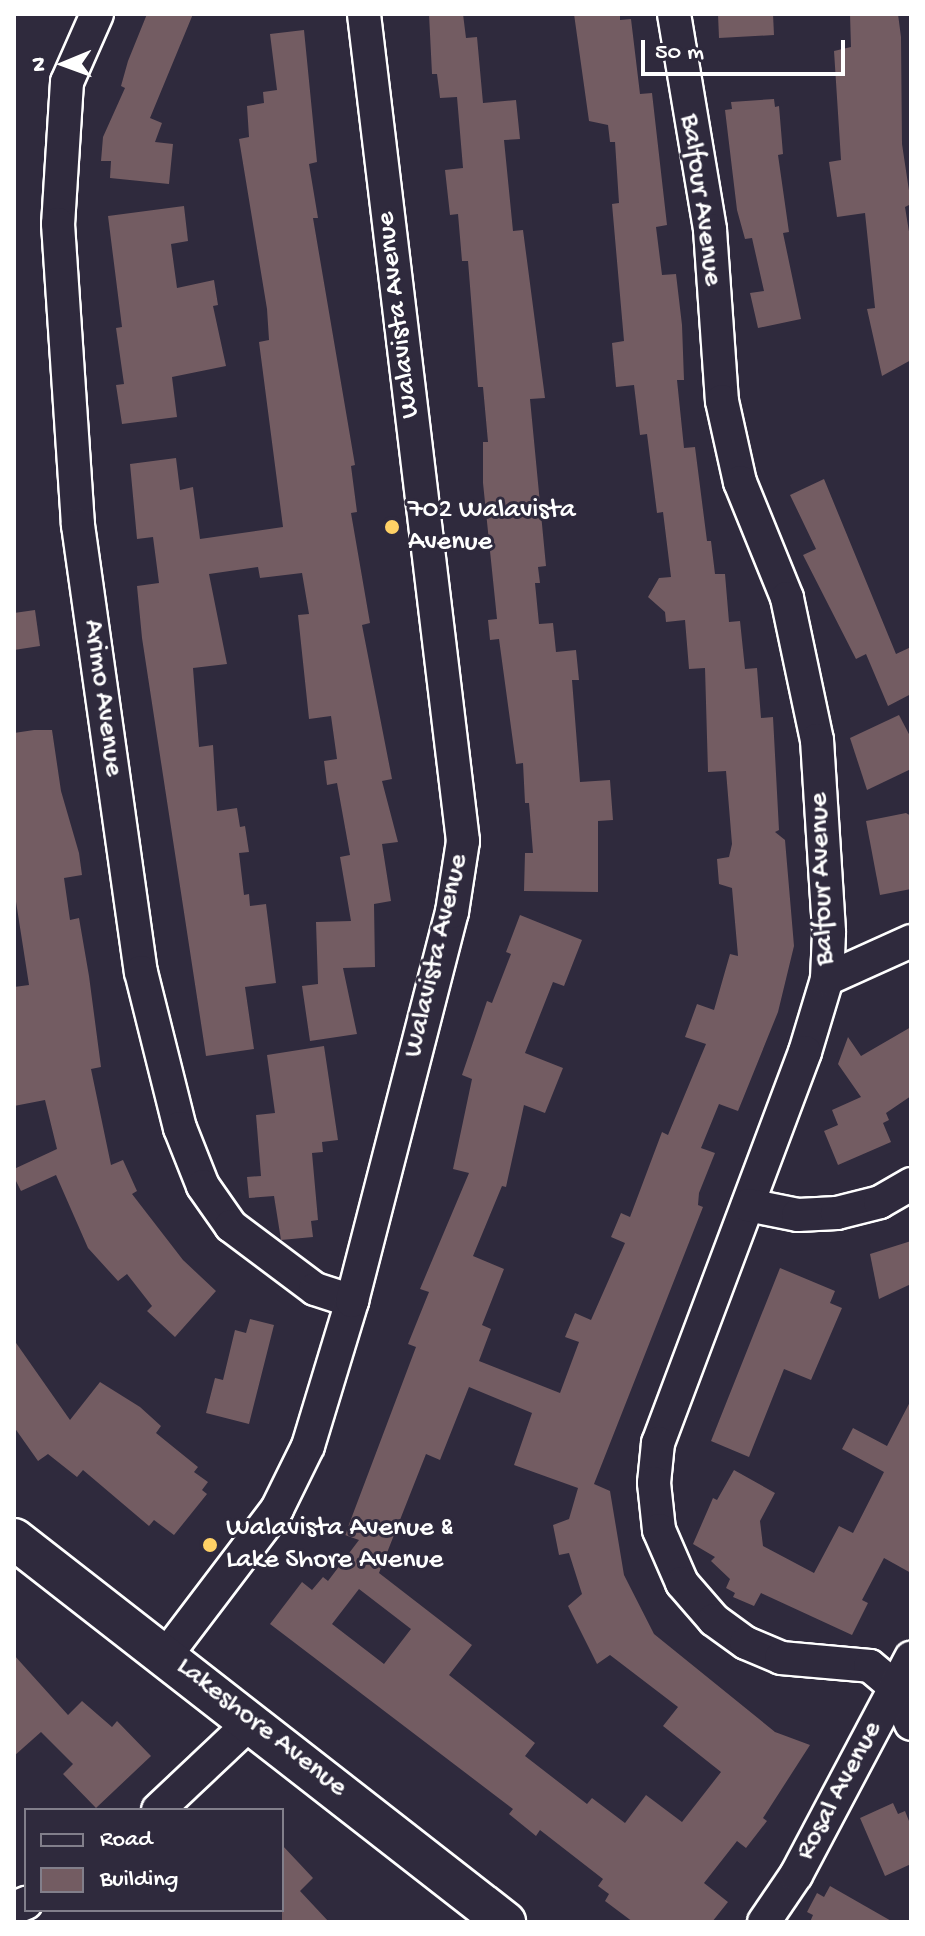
<!DOCTYPE html>
<html>
<head>
<meta charset="utf-8">
<style>
	body { margin:0 }
	#map { position:relative; width:925px; height:1936px; overflow:hidden; background:#2f2a3d; font-family:"Gochi Hand",sans-serif }
	div>[style] { position:absolute }
	.building>* { inset:0; background:#735c62 }
	.roads { filter:drop-shadow(2px 0 #fff) drop-shadow(-2px 0 #fff) drop-shadow(0 2px #fff) drop-shadow(0 -2px #fff) }
	.minor>* { height:32px; margin:-16px; padding:0 16px; transform-origin:16px; border-radius:16px; background:#2f2a3d }
	.tertiary>* { height:40px; margin:-20px; padding:0 20px; transform-origin:20px; border-radius:20px; background:#2f2a3d }
	.dots>* { width:22px; height:22px; translate:-50% -50%; box-sizing:border-box; border:4px solid #2f2a3d; border-radius:50% }
	span { translate:-50% -50%; white-space:nowrap; text-align:center; line-height:1.15; -webkit-text-stroke:6px #2f2a3d; paint-order:stroke }
	.street-label { font-size:28px; color:#fff }
	.poi-label { font-size:28px; color:#fff }
	.left { translate:0 -50%; text-align:left }
	.frame { position:absolute; inset:0; border:16px solid #fff; pointer-events:none }
	.legend { position:absolute; left:24px; top:1808px; width:260px; height:104px; box-sizing:border-box; background:#2f2a3d; border:2px solid #827f8b; margin:0; padding:10px 14px; list-style:none; font-size:24px; color:#fff }
	.legend li { display:flex; align-items:center; gap:16px; height:40px }
	.legend b { width:40px; border:2px solid #827f8b }
	.north { position:absolute; left:24px; top:24px; width:80px; height:80px; -webkit-text-stroke:6px #2f2a3d; paint-order:stroke; rotate:269deg; font-size:22px; font-weight:700; line-height:32px; text-align:center; color:#fff }
	.north::after { content:''; display:block; margin:auto; width:28px; height:36px; background:#fff; clip-path:polygon(50% 0,100% 100%,50% 72%,0 100%) }
	.scale { position:absolute; left:641px; top:40px; width:204px; height:36px; box-sizing:border-box; border:4px solid #fff; border-top:0; padding-left:10px; font-size:24px; line-height:28px; white-space:nowrap; color:#fff; -webkit-text-stroke:6px #2f2a3d; paint-order:stroke }
</style>
</head>
<body>
<div id="map">
	<div class="building">
		<div style="clip-path:polygon(147px 14px,193px 14px,150px 118px,162px 123px,155px 142px,173px 144px,169px 184px,110px 178px,111px 161px,101px 161px,103px 137px,125px 88px,121px 86px,128px 61px)"></div>
		<div style="clip-path:polygon(429px 14px,463px 14px,466px 38px,477px 37px,483px 103px,516px 100px,520px 139px,504px 140px,513px 231px,523px 230px,545px 398px,530px 399px,546px 566px,538px 567px,540px 583px,535px 583px,539px 624px,553px 623px,556px 652px,576px 650px,579px 680px,572px 680px,580px 782px,610px 780px,613px 820px,598px 821px,598px 892px,524px 891px,525px 853px,533px 853px,529px 803px,525px 803px,523px 763px,516px 764px,499px 639px,490px 640px,488px 620px,497px 619px,483px 483px,483px 442px,488px 442px,483px 387px,478px 387px,468px 261px,462px 261px,458px 214px,450px 215px,445px 170px,463px 168px,457px 97px,440px 98px,437px 74px,432px 74px)"></div>
		<div style="clip-path:polygon(evenodd,574px 14px,620px 14px,620px 20px,631px 19px,640px 94px,652px 93px,667px 225px,656px 227px,662px 275px,676px 274px,682px 325px,684px 380px,677px 380px,684px 448px,695px 447px,707px 541px,711px 541px,715px 574px,725px 574px,729px 622px,740px 621px,745px 669px,757px 668px,761px 718px,773px 717px,779px 830px,775px 832px,785px 840px,794px 946px,778px 1012px,738px 1111px,719px 1104px,701px 1148px,715px 1153px,699px 1193px,698px 1205px,703px 1207px,594px 1484px,610px 1491px,624px 1575px,654px 1634px,775px 1732px,810px 1745px,763px 1818px,767px 1821px,746px 1848px,737px 1841px,704px 1883px,728px 1902px,712px 1922px,633px 1922px,605px 1901px,609px 1894px,598px 1886px,603px 1879px,540px 1830px,536px 1836px,509px 1814px,513px 1809px,270px 1624px,302px 1582px,312px 1590px,323px 1577px,328px 1581px,359px 1540px,345px 1535px,416px 1347px,408px 1344px,429px 1292px,420px 1289px,469px 1173px,453px 1169px,472px 1079px,462px 1075px,487px 1001px,492px 1003px,511px 954px,506px 952px,520px 915px,582px 940px,564px 986px,553px 982px,525px 1053px,563px 1068px,545px 1113px,524px 1105px,506px 1187px,502px 1186px,473px 1256px,504px 1269px,482px 1325px,491px 1329px,479px 1361px,560px 1393px,579px 1342px,565px 1337px,575px 1313px,591px 1320px,625px 1243px,611px 1237px,621px 1213px,630px 1217px,662px 1132px,668px 1135px,706px 1044px,685px 1037px,697px 1004px,714px 1010px,730px 954px,738px 956px,732px 888px,719px 884px,717px 859px,729px 857px,732px 844px,726px 771px,708px 772px,705px 668px,689px 669px,685px 620px,666px 622px,665px 612px,648px 597px,659px 578px,671px 577px,663px 512px,657px 513px,647px 434px,640px 435px,634px 385px,616px 387px,612px 343px,624px 341px,612px 204px,619px 203px,615px 142px,610px 142px,608px 125px,589px 121px,574px 14px,469px 1387px,532px 1413px,514px 1465px,578px 1488px,569px 1519px,553px 1525px,559px 1555px,569px 1553px,582px 1594px,568px 1606px,597px 1664px,610px 1655px,678px 1707px,663px 1726px,721px 1772px,682px 1822px,646px 1795px,625px 1823px,592px 1798px,587px 1804px,525px 1756px,535px 1743px,449px 1675px,472px 1645px,379px 1573px,426px 1454px,440px 1460px,469px 1387px,574px 14px,359px 1589px,411px 1629px,384px 1664px,332px 1624px,359px 1589px)"></div>
		<div style="clip-path:polygon(718px 14px,773px 14px,774px 35px,719px 38px)"></div>
		<div style="clip-path:polygon(850px 14px,898px 14px,901px 37px,902px 144px,911px 204px,905px 207px,911px 244px,911px 360px,882px 376px,867px 309px,875px 308px,865px 213px,837px 217px,829px 162px,841px 160px,834px 51px,851px 47px)"></div>
		<div style="clip-path:polygon(304px 30px,317px 162px,309px 164px,318px 218px,313px 218px,355px 465px,351px 466px,357px 512px,351px 513px,370px 623px,362px 625px,392px 779px,382px 781px,398px 842px,382px 844px,391px 901px,374px 904px,375px 967px,343px 968px,357px 1034px,310px 1041px,302px 986px,318px 984px,316px 922px,351px 921px,340px 857px,350px 855px,337px 783px,327px 785px,324px 761px,337px 759px,331px 716px,309px 719px,298px 615px,309px 614px,302px 573px,260px 578px,258px 567px,209px 574px,227px 664px,193px 668px,199px 747px,213px 745px,217px 811px,237px 808px,240px 827px,245px 826px,249px 852px,239px 853px,244px 895px,249px 894px,250px 906px,266px 904px,276px 983px,245px 987px,254px 1049px,206px 1056px,142px 638px,137px 586px,159px 583px,153px 537px,137px 539px,130px 464px,176px 458px,180px 490px,193px 487px,200px 539px,283px 527px,259px 342px,269px 340px,267px 309px,239px 139px,249px 137px,247px 106px,264px 103px,263px 92px,277px 90px,270px 34px)"></div>
		<div style="clip-path:polygon(774px 99px,775px 107px,779px 106px,783px 154px,778px 155px,789px 232px,783px 233px,801px 319px,758px 328px,750px 293px,764px 291px,752px 238px,745px 239px,737px 210px,725px 110px,732px 109px,731px 102px)"></div>
		<div style="clip-path:polygon(184px 206px,188px 241px,171px 244px,177px 288px,214px 280px,218px 305px,213px 306px,226px 366px,172px 377px,177px 417px,122px 424px,116px 385px,124px 384px,116px 328px,122px 327px,108px 216px)"></div>
		<div style="clip-path:polygon(824px 479px,896px 654px,911px 647px,911px 694px,888px 706px,866px 654px,856px 659px,803px 555px,816px 549px,790px 495px)"></div>
		<div style="clip-path:polygon(35px 610px,40px 646px,14px 650px,14px 613px)"></div>
		<div style="clip-path:polygon(899px 715px,911px 738px,911px 769px,867px 790px,850px 738px)"></div>
		<div style="clip-path:polygon(34px 730px,52px 730px,61px 791px,79px 853px,82px 875px,64px 878px,70px 920px,79px 918px,89px 976px,101px 1067px,91px 1069px,111px 1165px,123px 1160px,137px 1191px,132px 1194px,183px 1260px,216px 1291px,175px 1337px,147px 1311px,152px 1306px,127px 1274px,118px 1281px,88px 1248px,56px 1175px,21px 1191px,14px 1177px,14px 1169px,57px 1149px,45px 1100px,14px 1106px,14px 987px,29px 985px,14px 889px,14px 733px)"></div>
		<div style="clip-path:polygon(906px 813px,911px 816px,911px 889px,880px 895px,866px 821px)"></div>
		<div style="clip-path:polygon(911px 1027px,911px 1096px,886px 1113px,889px 1120px,883px 1123px,891px 1142px,838px 1165px,824px 1131px,838px 1125px,832px 1110px,861px 1097px,838px 1064px,848px 1037px,861px 1056px)"></div>
		<div style="clip-path:polygon(324px 1046px,338px 1140px,322px 1142px,323px 1152px,312px 1153px,318px 1220px,311px 1221px,313px 1237px,281px 1240px,274px 1196px,249px 1198px,247px 1177px,261px 1176px,256px 1115px,275px 1113px,267px 1055px)"></div>
		<div style="clip-path:polygon(911px 1241px,911px 1284px,879px 1299px,870px 1254px)"></div>
		<div style="clip-path:polygon(780px 1268px,835px 1291px,830px 1303px,842px 1308px,811px 1380px,784px 1369px,749px 1457px,711px 1441px)"></div>
		<div style="clip-path:polygon(250px 1319px,274px 1325px,249px 1424px,206px 1413px,215px 1378px,223px 1380px,235px 1330px,246px 1333px)"></div>
		<div style="clip-path:polygon(14px 1340px,70px 1420px,100px 1382px,140px 1407px,161px 1426px,156px 1433px,198px 1467px,194px 1472px,208px 1482px,202px 1490px,207px 1494px,174px 1535px,154px 1520px,149px 1526px,83px 1470px,77px 1477px,48px 1454px,38px 1461px,14px 1427px)"></div>
		<div style="clip-path:polygon(911px 1400px,911px 1573px,884px 1558px,862px 1600px,868px 1603px,852px 1635px,761px 1593px,754px 1606px,733px 1597px,735px 1593px,726px 1588px,730px 1579px,711px 1561px,715px 1557px,693px 1544px,713px 1498px,717px 1500px,734px 1470px,775px 1493px,760px 1521px,763px 1546px,814px 1573px,839px 1526px,853px 1533px,884px 1472px,842px 1449px,853px 1428px,887px 1446px)"></div>
		<div style="clip-path:polygon(14px 1655px,68px 1715px,82px 1701px,112px 1727px,117px 1721px,151px 1756px,96px 1808px,63px 1774px,73px 1764px,41px 1732px,14px 1756px)"></div>
		<div style="clip-path:polygon(893px 1803px,898px 1814px,905px 1811px,911px 1826px,911px 1864px,885px 1876px,860px 1818px)"></div>
		<div style="clip-path:polygon(282px 1845px,313px 1878px,300px 1891px,329px 1922px,282px 1922px)"></div>
		<div style="clip-path:polygon(830px 1886px,893px 1922px,810px 1922px,813px 1915px,807px 1912px,817px 1893px,824px 1897px)"></div>
	</div>
	<div class="roads">
		<div class="minor">
			<div style="left:97px;top:14px;width:74px;rotate:113.8deg"></div>
			<div style="left:67px;top:82px;width:142px;rotate:93.6deg"></div>
			<div style="left:58px;top:224px;width:302px;rotate:86.2deg"></div>
			<div style="left:78px;top:525px;width:451px;rotate:82deg"></div>
			<div style="left:141px;top:972px;width:161px;rotate:76deg"></div>
			<div style="left:180px;top:1128px;width:62px;rotate:68.4deg"></div>
			<div style="left:203px;top:1186px;width:49px;rotate:55deg"></div>
			<div style="left:231px;top:1226px;width:105px;rotate:36.9deg"></div>
			<div style="left:315px;top:1289px;width:39px;rotate:18deg"></div>
			<div style="left:674px;top:14px;width:219px;rotate:80.5deg"></div>
			<div style="left:710px;top:230px;width:171px;rotate:86deg"></div>
			<div style="left:722px;top:401px;width:83px;rotate:77.5deg"></div>
			<div style="left:740px;top:482px;width:125px;rotate:67.9deg"></div>
			<div style="left:787px;top:598px;width:145px;rotate:78.1deg"></div>
			<div style="left:817px;top:740px;width:193px;rotate:86.4deg"></div>
			<div style="left:829px;top:933px;width:46px;rotate:92.5deg"></div>
			<div style="left:827px;top:979px;width:76px;rotate:106.8deg"></div>
			<div style="left:805px;top:1052px;width:418px;rotate:110.6deg"></div>
			<div style="left:658px;top:1443px;width:40px;rotate:95.7deg"></div>
			<div style="left:654px;top:1483px;width:47px;rotate:83.9deg"></div>
			<div style="left:659px;top:1530px;width:58px;rotate:66.5deg"></div>
			<div style="left:682px;top:1583px;width:49px;rotate:49.1deg"></div>
			<div style="left:714px;top:1620px;width:39px;rotate:36deg"></div>
			<div style="left:746px;top:1643px;width:38px;rotate:23deg"></div>
			<div style="left:781px;top:1658px;width:89px;rotate:5.1deg"></div>
			<div style="left:870px;top:1666px;width:33px;rotate:40deg"></div>
			<div style="left:895px;top:1687px;width:40px;rotate:66.6deg"></div>
			<div style="left:827px;top:979px;width:92px;rotate:-24.3deg"></div>
			<div style="left:748px;top:1205px;width:51px;rotate:11.3deg"></div>
			<div style="left:798px;top:1215px;width:39px;rotate:-3deg"></div>
			<div style="left:837px;top:1213px;width:44px;rotate:-14.3deg"></div>
			<div style="left:880px;top:1202px;width:36px;rotate:-30deg"></div>
			<div style="left:167px;top:1654px;width:182px;rotate:-52.8deg"></div>
			<div style="left:277px;top:1509px;width:70px;rotate:-63.8deg"></div>
			<div style="left:308px;top:1446px;width:152px;rotate:-73.1deg"></div>
			<div style="left:352px;top:1301px;width:402px;rotate:-75.6deg"></div>
			<div style="left:452px;top:912px;width:72px;rotate:-81.2deg"></div>
			<div style="left:463px;top:841px;width:833px;rotate:-96.83deg"></div>
			<div style="left:158px;top:1810px;width:128px;rotate:-43.4deg"></div>
			<div style="left:14px;top:1908px;width:13px;rotate:-23deg"></div>
			<div style="left:764px;top:1922px;width:57px;rotate:-55.8deg"></div>
			<div style="left:796px;top:1875px;width:246px;rotate:-62.1deg"></div>
		</div>
		<div class="tertiary">
			<div style="left:14px;top:1539px;width:623px;rotate:37.96deg"></div>
		</div>
	</div>
	<div class="dots">
		<div style="left:392px;top:527px;background:#ffd166"></div>
		<div style="left:210px;top:1545px;background:#ffd166"></div>
	</div>
	<div class="street-label">
		<span style="left:700px;top:200px;rotate:82deg">Balfour Avenue</span>
		<span style="left:399px;top:315px;rotate:-97deg">Walavista Avenue</span>
		<span style="left:102px;top:698px;rotate:82deg">Arimo Avenue</span>
		<span style="left:823px;top:879px;rotate:-92deg">Balfour Avenue</span>
		<span style="left:437px;top:956px;rotate:-77deg">Walavista Avenue</span>
		<span style="left:261px;top:1728px;rotate:38deg">Lakeshore Avenue</span>
		<span style="left:840px;top:1791px;rotate:-62deg">Rosal Avenue</span>
	</div>
	<div class="poi-label">
		<span class="left" style="left:408px;top:527px">702 Walavista<br>Avenue</span>
		<span class="left" style="left:226px;top:1545px">Walavista Avenue &amp;<br>Lake Shore Avenue</span>
	</div>
	<div class="frame"></div>
	<ul class="legend">
	<li><b style="height:10px;background:#2f2a3d"></b>Road</li>
	<li><b style="height:22px;background:#735c62"></b>Building</li>
	</ul>
	<div class="north">N</div>
	<div class="scale">50 m</div>
</div>
</body>
</html>
